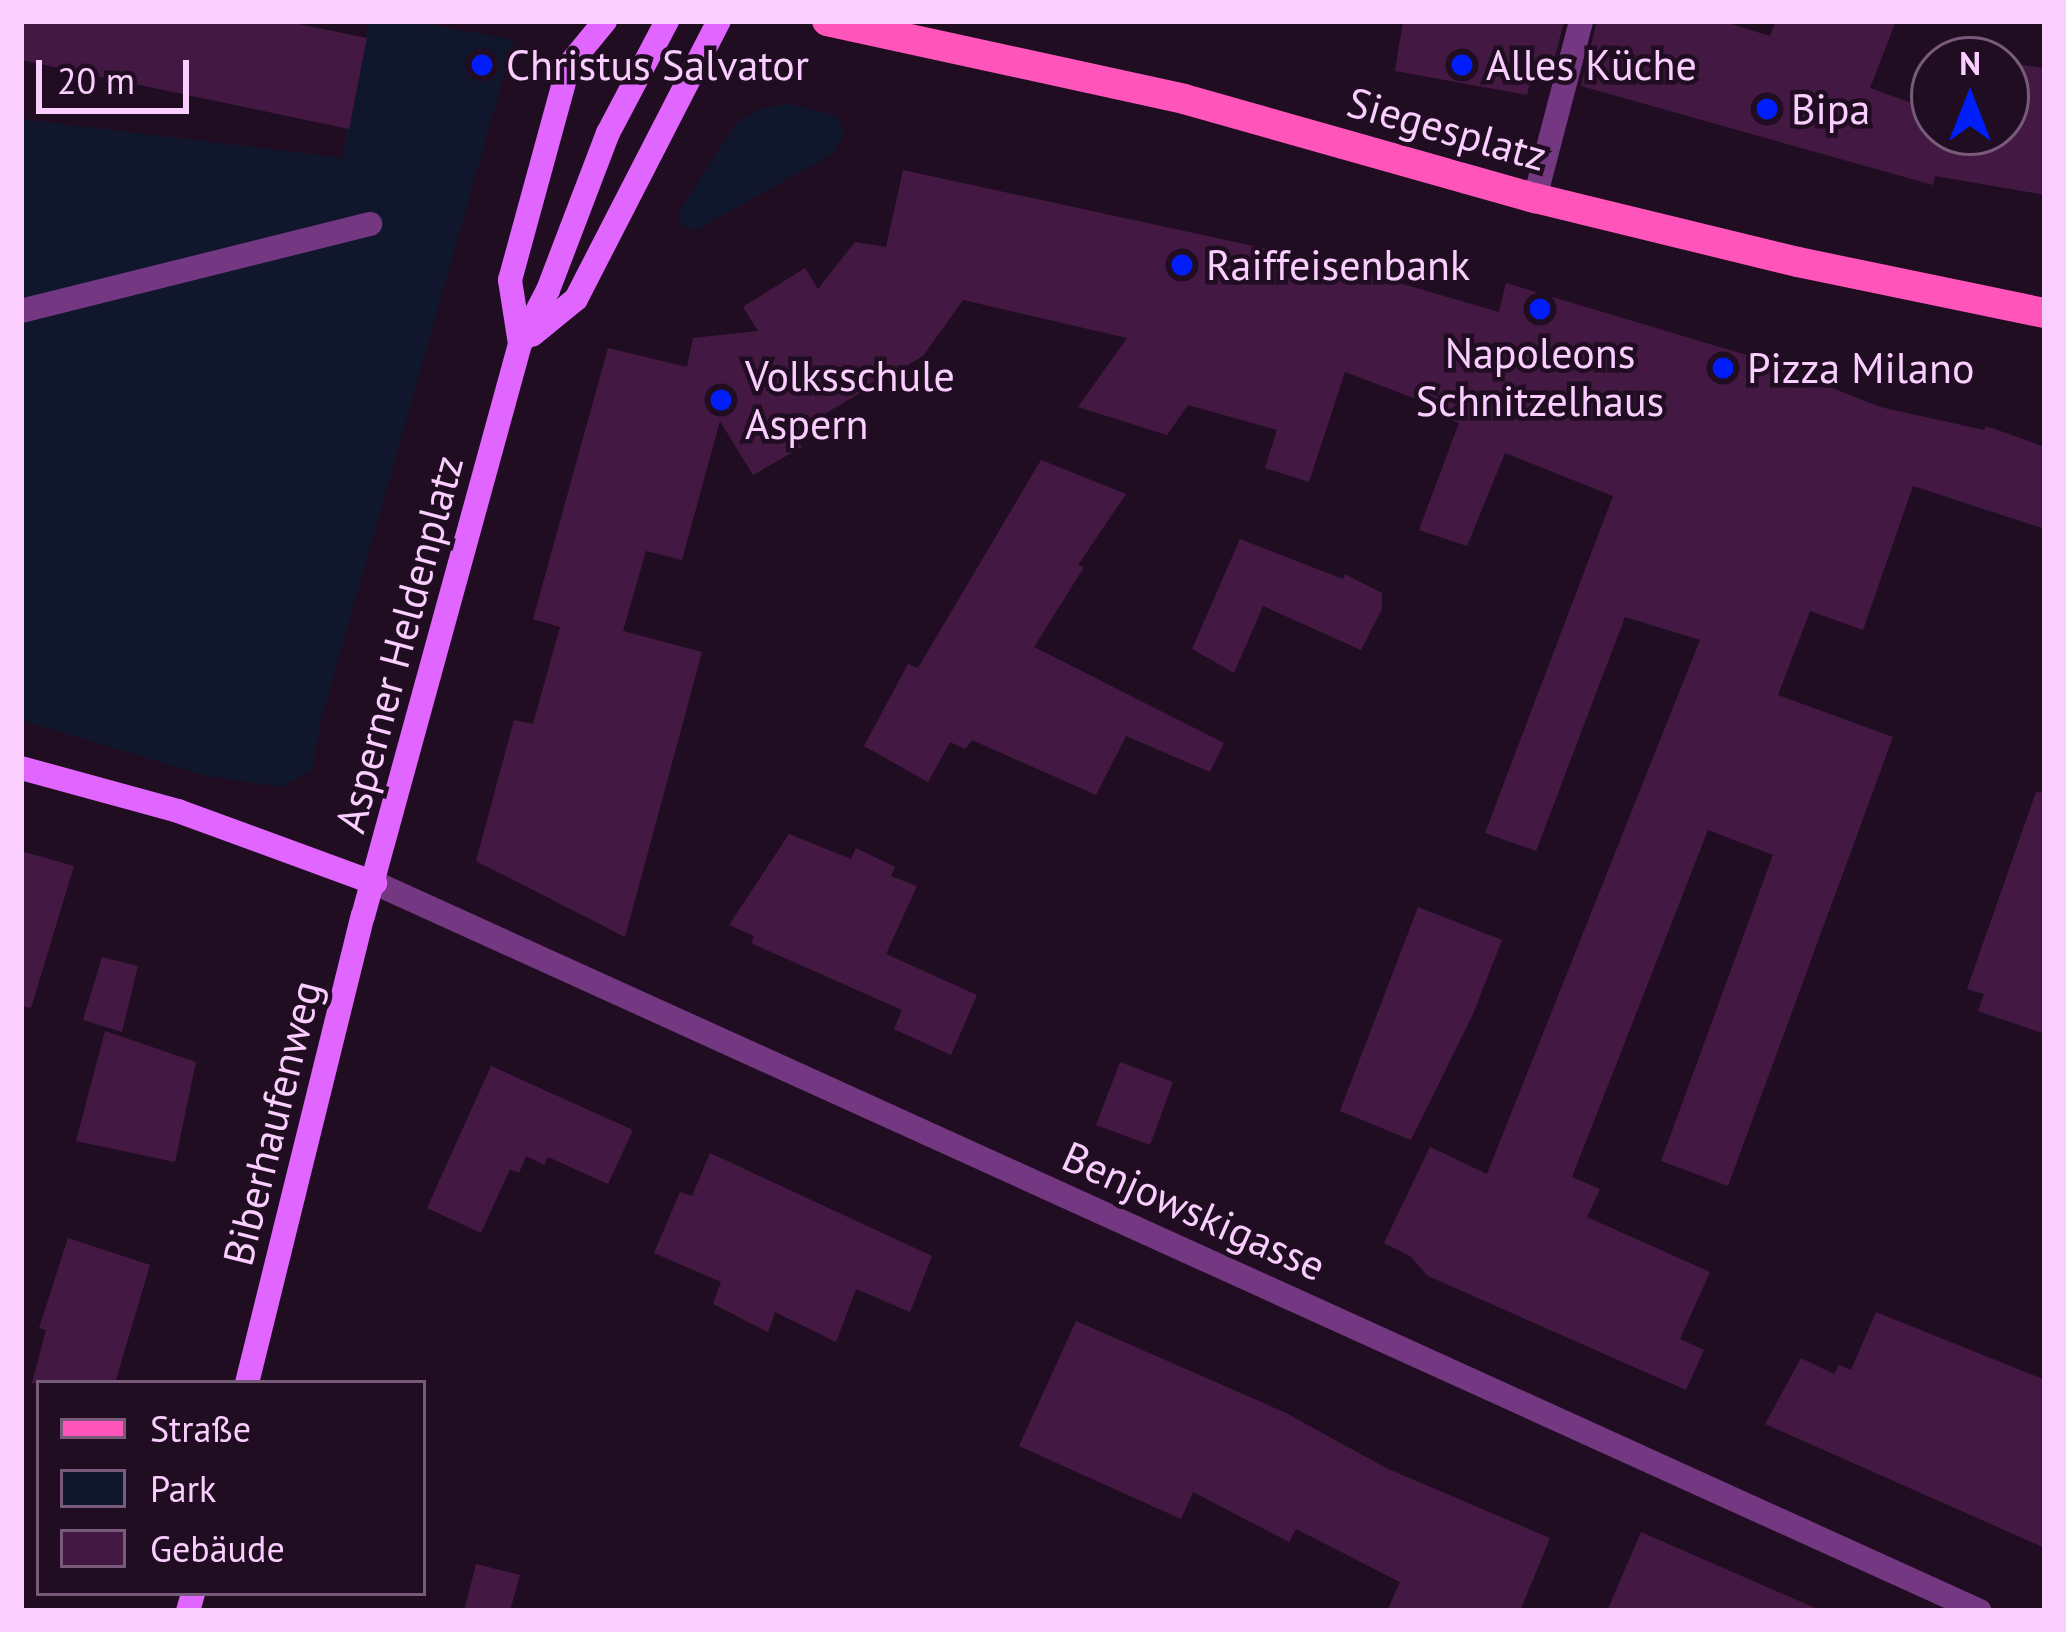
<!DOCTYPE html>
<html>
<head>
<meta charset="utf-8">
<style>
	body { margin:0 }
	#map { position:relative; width:2066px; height:1632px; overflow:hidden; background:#210d22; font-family:"PT Sans",sans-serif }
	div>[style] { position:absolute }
	.green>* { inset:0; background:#10172c }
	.building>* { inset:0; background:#431943 }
	.street>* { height:24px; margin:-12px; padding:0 12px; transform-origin:12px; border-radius:12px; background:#743782 }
	.secondary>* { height:24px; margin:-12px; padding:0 12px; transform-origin:12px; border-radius:12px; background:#e165ff }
	.primary>* { height:30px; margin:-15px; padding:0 15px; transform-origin:15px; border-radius:15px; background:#ff55ba }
	.dots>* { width:33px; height:33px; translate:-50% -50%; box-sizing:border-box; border:6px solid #210d22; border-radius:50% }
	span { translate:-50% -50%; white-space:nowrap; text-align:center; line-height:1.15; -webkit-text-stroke:9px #210d22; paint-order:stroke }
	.poi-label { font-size:42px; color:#faceff }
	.left { translate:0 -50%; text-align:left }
	.street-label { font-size:42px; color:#faceff }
	.frame { position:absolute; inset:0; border:24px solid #faceff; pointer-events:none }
	.legend { position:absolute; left:36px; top:1380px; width:390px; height:216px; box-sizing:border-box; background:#210d22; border:3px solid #785a7a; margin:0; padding:15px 21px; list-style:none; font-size:36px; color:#faceff }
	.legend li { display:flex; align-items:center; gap:24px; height:60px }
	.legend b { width:60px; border:3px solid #785a7a }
	.north { position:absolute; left:1910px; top:36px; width:120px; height:120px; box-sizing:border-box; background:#210d22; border:3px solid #785a7a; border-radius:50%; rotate:0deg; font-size:33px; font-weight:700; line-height:48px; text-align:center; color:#faceff }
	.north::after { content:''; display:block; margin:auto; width:42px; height:54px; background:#001ef9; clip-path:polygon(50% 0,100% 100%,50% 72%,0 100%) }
	.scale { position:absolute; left:36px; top:60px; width:153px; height:54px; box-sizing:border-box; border:6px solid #faceff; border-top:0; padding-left:15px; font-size:36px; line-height:42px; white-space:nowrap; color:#faceff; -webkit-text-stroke:9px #210d22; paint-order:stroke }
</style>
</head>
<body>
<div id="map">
	<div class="green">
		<div style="clip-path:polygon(368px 21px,413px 21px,514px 40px,321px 720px,312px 770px,281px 787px,206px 776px,21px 720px,21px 119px,342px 158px)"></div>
		<div style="clip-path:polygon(788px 104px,837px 116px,845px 133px,834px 153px,697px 230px,683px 227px,678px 214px,736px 123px,762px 108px)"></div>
	</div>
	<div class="building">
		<div style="clip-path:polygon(21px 21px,284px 21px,367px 38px,349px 129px,21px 60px)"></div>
		<div style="clip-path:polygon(1403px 21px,1564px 21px,1550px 76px,1533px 72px,1527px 95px,1395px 71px)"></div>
		<div style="clip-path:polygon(1597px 21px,1722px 21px,1770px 36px,1776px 21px,1896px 21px,1870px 88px,1934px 111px,1934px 132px,2006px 136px,2006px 63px,2045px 68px,2045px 195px,1935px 176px,1933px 185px,1581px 86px)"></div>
		<div style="clip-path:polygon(903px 170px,1327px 262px,1499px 312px,1506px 283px,1760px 359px,1880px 407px,1984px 430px,1986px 426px,2045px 447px,2045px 529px,1913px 486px,1863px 630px,1810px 611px,1778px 695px,1893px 737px,1728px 1186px,1661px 1161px,1773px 855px,1708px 830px,1572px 1177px,1600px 1189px,1587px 1217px,1710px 1272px,1680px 1339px,1704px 1350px,1686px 1390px,1428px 1276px,1410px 1256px,1384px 1243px,1430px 1147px,1487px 1174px,1700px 640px,1625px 617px,1536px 851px,1485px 833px,1613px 496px,1505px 453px,1467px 546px,1419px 530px,1459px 423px,1428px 412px,1432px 405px,1345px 372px,1309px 482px,1265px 468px,1277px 430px,1188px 405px,1167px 435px,1078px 407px,1127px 338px,963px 300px,923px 356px,792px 433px,802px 447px,753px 475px,720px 421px,682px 560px,646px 551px,623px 631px,702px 652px,625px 937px,476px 861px,514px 720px,533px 724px,560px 627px,533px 619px,608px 348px,687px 367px,693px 338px,758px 331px,743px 307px,805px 268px,818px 289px,855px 242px,886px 247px)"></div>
		<div style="clip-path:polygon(1041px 460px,1126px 494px,1078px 565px,1084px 567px,1034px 647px,1224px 743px,1210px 772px,1126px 736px,1096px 795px,972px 740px,965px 749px,950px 742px,928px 782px,864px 746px,908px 664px,918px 668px)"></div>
		<div style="clip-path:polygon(1240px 539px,1343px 579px,1345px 574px,1382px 593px,1382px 609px,1361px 650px,1263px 606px,1234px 673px,1192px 649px)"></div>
		<div style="clip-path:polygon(2036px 792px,2045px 793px,2045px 1034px,1978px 1011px,1984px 994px,1967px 989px)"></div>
		<div style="clip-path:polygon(789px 834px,851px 859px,856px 848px,895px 867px,891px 876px,917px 886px,886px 954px,977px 995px,951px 1055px,894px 1029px,902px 1010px,751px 943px,754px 936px,729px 925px)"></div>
		<div style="clip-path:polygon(21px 851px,74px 866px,31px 1008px,21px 1006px)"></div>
		<div style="clip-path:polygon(1418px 907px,1502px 940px,1473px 1014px,1411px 1140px,1340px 1111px)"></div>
		<div style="clip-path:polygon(102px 957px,138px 966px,122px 1032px,83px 1020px)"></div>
		<div style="clip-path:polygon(105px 1031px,196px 1062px,175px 1162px,76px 1141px)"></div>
		<div style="clip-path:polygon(1120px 1062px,1173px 1082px,1150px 1145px,1096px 1125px)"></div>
		<div style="clip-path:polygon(491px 1066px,633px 1130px,608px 1184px,548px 1157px,544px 1165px,526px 1156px,519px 1173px,510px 1169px,481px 1233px,427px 1208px)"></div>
		<div style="clip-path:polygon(710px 1153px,932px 1256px,910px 1312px,856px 1289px,836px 1342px,775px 1312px,768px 1332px,713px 1304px,721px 1282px,654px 1253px,680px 1192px,692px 1196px)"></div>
		<div style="clip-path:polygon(68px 1238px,150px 1265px,115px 1383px,32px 1383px,46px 1330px,39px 1328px)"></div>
		<div style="clip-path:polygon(1876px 1312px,2045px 1380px,2045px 1548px,1765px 1424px,1801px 1358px,1834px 1374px,1839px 1365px,1851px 1370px)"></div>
		<div style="clip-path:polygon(1076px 1321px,1286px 1413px,1386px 1468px,1550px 1538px,1520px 1611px,1387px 1611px,1400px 1582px,1296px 1529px,1289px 1542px,1193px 1492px,1181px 1519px,1019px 1446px)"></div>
		<div style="clip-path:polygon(1641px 1532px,1822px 1611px,1607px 1611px)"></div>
		<div style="clip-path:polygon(476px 1564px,520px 1575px,510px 1611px,464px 1611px)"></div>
	</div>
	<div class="street">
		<div style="left:1535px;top:198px;width:183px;rotate:-75.4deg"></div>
		<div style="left:21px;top:311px;width:360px;rotate:-14deg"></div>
		<div style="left:375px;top:883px;width:1762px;rotate:24.4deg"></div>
	</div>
	<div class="secondary">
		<div style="left:532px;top:335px;width:57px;rotate:-39.3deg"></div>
		<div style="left:576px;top:299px;width:313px;rotate:-62.8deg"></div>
		<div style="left:520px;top:344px;width:65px;rotate:-98.9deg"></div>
		<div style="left:510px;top:280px;width:223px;rotate:-74.7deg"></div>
		<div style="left:569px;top:65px;width:57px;rotate:-50.7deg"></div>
		<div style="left:21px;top:768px;width:163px;rotate:15.3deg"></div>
		<div style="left:178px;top:811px;width:210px;rotate:20.1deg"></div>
		<div style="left:247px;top:1383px;width:481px;rotate:-76.1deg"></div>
		<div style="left:363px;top:916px;width:593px;rotate:-74.65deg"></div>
		<div style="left:520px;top:344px;width:61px;rotate:-62.6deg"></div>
		<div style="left:548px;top:290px;width:168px;rotate:-69.1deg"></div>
		<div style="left:608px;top:133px;width:127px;rotate:-62.2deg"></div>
		<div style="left:188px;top:1611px;width:19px;rotate:-74deg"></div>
	</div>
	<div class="primary">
		<div style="left:827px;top:21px;width:365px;rotate:12.3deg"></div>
		<div style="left:1184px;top:99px;width:365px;rotate:15.8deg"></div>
		<div style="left:1535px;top:198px;width:271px;rotate:13.7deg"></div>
		<div style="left:1798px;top:262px;width:252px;rotate:11.7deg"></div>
	</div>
	<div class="dots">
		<div style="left:482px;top:65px;background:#001ef9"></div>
		<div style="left:1462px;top:65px;background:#001ef9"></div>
		<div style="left:1767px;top:109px;background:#001ef9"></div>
		<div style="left:1182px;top:265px;background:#001ef9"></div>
		<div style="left:1540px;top:309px;background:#001ef9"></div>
		<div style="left:1723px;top:368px;background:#001ef9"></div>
		<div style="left:721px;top:400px;background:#001ef9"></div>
	</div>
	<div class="poi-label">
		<span class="left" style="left:506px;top:65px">Christus Salvator</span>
		<span class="left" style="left:1486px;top:65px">Alles Küche</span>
		<span class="left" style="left:1791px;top:109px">Bipa</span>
		<span class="left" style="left:1206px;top:265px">Raiffeisenbank</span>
		<span style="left:1540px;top:377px">Napoleons<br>Schnitzelhaus</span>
		<span class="left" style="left:1747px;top:368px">Pizza Milano</span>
		<span class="left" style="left:745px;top:400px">Volksschule<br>Aspern</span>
	</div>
	<div class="street-label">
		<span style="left:1447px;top:129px;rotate:16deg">Siegesplatz</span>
		<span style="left:399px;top:644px;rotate:-75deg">Asperner Heldenplatz</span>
		<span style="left:272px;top:1123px;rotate:-76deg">Biberhaufenweg</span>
		<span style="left:1194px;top:1211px;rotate:24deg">Benjowskigasse</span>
	</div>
	<div class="frame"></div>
	<ul class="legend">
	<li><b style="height:15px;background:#ff55ba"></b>Straße</li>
	<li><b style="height:33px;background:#10172c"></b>Park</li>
	<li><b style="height:33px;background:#431943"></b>Gebäude</li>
	</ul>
	<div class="north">N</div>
	<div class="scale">20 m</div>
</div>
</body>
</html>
